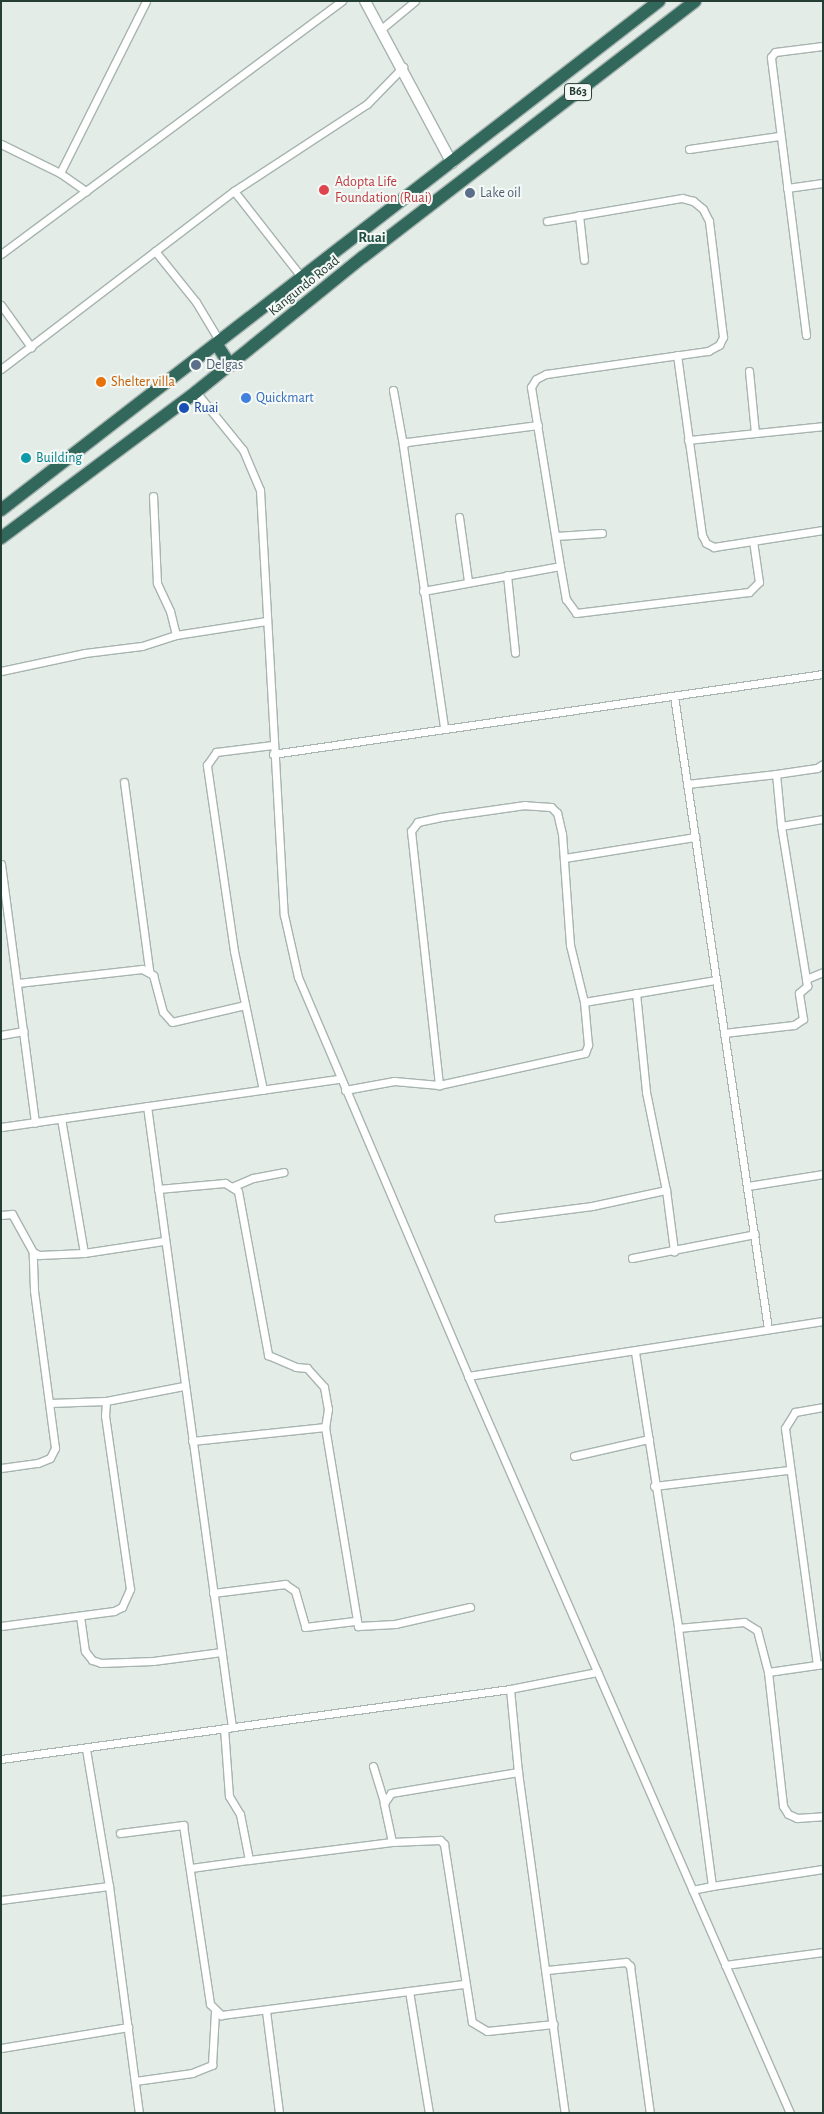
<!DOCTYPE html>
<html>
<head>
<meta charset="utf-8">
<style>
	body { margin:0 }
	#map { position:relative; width:824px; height:2114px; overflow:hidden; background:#e4ece8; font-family:"Alegreya Sans",sans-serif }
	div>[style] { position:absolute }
	.roads { filter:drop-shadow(1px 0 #a7b4af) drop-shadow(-1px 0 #a7b4af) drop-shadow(0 1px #a7b4af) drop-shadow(0 -1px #a7b4af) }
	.street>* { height:7px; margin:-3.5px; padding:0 3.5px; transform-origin:3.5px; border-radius:3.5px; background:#fff }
	.secondary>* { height:10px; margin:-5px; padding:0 5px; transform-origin:5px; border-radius:5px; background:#fff }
	.highway>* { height:12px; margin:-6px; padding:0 6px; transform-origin:6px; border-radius:6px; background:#31685b }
	.dots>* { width:14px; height:14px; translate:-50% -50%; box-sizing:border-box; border:2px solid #f4f9f6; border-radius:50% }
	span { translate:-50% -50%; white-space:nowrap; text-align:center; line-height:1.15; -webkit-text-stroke:4px #f4f9f6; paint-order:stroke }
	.shield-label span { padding:1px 4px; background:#f4f9f6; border:1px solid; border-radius:4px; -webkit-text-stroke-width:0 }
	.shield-label { font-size:12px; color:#243d35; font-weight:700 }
	.health-label { font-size:14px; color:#be3a42 }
	.left { translate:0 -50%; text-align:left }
	.service-label { font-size:14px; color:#4e5e75 }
	.street-label { font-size:14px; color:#243d35 }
	.food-label { font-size:14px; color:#c56008 }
	.shop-label { font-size:14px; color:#366cbe }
	.transit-label { font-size:14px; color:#164399 }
	.culture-label { font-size:14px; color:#0d838f }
	.neighbourhood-label { font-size:15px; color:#214e42; font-weight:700 }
	.frame { position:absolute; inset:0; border:2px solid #243d35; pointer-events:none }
</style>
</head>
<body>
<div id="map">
	<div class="roads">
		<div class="street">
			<div style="left:380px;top:30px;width:45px;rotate:-39.6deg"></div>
			<div style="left:1px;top:144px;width:66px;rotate:26.2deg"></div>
			<div style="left:60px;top:173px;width:32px;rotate:35deg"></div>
			<div style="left:689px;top:149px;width:91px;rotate:-8.2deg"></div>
			<div style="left:60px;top:173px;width:192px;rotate:-63.4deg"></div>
			<div style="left:787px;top:188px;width:36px;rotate:-8deg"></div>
			<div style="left:234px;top:191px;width:112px;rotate:51.9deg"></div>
			<div style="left:579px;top:215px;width:45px;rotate:83.7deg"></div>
			<div style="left:155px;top:251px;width:65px;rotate:51.2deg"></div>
			<div style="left:196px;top:302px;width:47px;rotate:59deg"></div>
			<div style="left:1px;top:254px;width:425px;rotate:-36.6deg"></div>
			<div style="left:1px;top:305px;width:52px;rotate:54.5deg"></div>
			<div style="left:806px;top:335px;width:280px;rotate:-97.2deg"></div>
			<div style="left:771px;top:57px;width:6px;rotate:-51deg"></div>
			<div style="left:775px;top:52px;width:48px;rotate:-7.1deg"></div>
			<div style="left:677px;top:355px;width:182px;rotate:82.1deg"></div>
			<div style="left:702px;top:535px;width:9px;rotate:63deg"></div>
			<div style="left:706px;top:543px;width:9px;rotate:27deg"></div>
			<div style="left:714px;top:547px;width:110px;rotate:-8.9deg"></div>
			<div style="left:1px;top:369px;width:293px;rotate:-37.4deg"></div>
			<div style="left:234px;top:191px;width:159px;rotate:-33.2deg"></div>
			<div style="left:367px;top:104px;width:52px;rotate:-45.8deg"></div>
			<div style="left:749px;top:371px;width:62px;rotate:84.5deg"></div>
			<div style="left:393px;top:390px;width:56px;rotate:79.7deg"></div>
			<div style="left:196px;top:392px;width:75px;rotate:51deg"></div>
			<div style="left:243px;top:450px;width:43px;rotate:67deg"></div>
			<div style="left:260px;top:490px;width:426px;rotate:86.8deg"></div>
			<div style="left:284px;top:915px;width:64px;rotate:77.3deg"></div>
			<div style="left:298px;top:977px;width:434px;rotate:66.9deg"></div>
			<div style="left:468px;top:1376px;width:804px;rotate:66.4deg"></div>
			<div style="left:688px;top:440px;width:136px;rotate:-5.9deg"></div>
			<div style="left:459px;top:517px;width:65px;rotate:82deg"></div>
			<div style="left:556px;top:536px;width:46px;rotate:-3.7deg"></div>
			<div style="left:560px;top:566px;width:34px;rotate:80deg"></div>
			<div style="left:566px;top:599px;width:17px;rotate:54deg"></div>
			<div style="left:576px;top:613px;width:174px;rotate:-6.9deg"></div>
			<div style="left:749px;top:592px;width:14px;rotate:-45deg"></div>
			<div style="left:759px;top:582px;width:41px;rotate:-98.3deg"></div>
			<div style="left:507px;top:575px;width:78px;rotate:84.1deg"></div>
			<div style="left:423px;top:591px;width:139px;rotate:-10.3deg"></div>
			<div style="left:560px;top:566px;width:181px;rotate:-99.2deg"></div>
			<div style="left:531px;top:387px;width:9px;rotate:-58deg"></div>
			<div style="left:536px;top:379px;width:11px;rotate:-27deg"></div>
			<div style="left:546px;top:374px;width:164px;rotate:-8.1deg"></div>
			<div style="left:708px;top:351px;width:13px;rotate:-29deg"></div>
			<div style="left:719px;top:345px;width:9px;rotate:-63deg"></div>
			<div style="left:723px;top:337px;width:117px;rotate:-96.9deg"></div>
			<div style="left:709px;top:221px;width:13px;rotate:-117deg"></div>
			<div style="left:703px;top:209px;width:13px;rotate:-141deg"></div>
			<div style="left:693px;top:201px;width:11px;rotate:-165deg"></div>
			<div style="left:682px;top:198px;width:137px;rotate:170.3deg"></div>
			<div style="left:176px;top:635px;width:91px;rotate:-8.8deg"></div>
			<div style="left:1px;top:671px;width:86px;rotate:-12.1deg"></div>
			<div style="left:85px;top:653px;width:57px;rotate:-7deg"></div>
			<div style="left:142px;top:646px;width:36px;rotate:-18deg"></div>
			<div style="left:176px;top:635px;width:25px;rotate:-104deg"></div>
			<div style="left:170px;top:611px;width:31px;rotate:-115deg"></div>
			<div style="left:157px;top:583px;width:87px;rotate:-92.6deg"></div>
			<div style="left:674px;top:696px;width:640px;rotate:81.55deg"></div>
			<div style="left:444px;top:727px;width:285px;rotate:-98.3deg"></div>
			<div style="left:403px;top:445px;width:5px;rotate:-37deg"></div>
			<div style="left:407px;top:442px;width:132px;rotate:-7.4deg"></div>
			<div style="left:273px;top:754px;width:556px;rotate:-8.28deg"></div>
			<div style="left:776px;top:774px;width:41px;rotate:-8.3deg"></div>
			<div style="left:817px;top:768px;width:7px;rotate:-34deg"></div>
			<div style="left:124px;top:782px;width:190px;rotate:82.4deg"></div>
			<div style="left:687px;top:784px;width:90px;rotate:-6.4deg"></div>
			<div style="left:776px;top:774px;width:52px;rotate:84.5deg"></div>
			<div style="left:565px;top:858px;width:132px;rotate:-9.2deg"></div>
			<div style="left:1px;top:864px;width:261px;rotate:82.5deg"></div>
			<div style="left:806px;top:979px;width:155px;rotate:-99.3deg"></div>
			<div style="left:781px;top:826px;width:43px;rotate:-9.5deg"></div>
			<div style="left:18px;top:983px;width:125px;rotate:-6.4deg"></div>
			<div style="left:142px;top:969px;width:13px;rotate:29deg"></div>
			<div style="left:153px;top:975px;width:38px;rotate:75deg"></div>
			<div style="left:163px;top:1012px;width:13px;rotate:48deg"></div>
			<div style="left:172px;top:1022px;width:75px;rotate:-13.1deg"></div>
			<div style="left:636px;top:993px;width:100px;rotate:84.2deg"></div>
			<div style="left:646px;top:1092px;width:100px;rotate:78.5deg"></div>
			<div style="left:666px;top:1190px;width:62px;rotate:82.5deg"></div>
			<div style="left:584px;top:1002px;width:134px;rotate:-9.5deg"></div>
			<div style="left:724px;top:1033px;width:70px;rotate:-6.5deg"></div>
			<div style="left:794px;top:1025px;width:11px;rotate:-34deg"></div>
			<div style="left:803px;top:1019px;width:26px;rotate:-99deg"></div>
			<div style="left:799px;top:993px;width:11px;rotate:-41deg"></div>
			<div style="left:807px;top:986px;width:7px;rotate:-98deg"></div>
			<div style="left:806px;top:979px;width:18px;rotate:-22deg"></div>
			<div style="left:1px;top:1035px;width:23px;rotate:-10deg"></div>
			<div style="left:263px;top:1090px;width:142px;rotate:-101.8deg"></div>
			<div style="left:234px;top:951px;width:188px;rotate:-98.3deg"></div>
			<div style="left:207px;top:765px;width:16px;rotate:-55deg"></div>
			<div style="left:216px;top:752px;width:57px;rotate:-7deg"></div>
			<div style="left:345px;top:1090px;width:50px;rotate:-10.4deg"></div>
			<div style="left:394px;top:1081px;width:45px;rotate:5.1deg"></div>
			<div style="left:439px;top:1085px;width:149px;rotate:-12.4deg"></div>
			<div style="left:585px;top:1053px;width:9px;rotate:-69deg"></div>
			<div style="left:588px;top:1045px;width:43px;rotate:-95.3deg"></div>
			<div style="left:584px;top:1002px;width:59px;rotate:-103.8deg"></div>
			<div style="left:570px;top:945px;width:111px;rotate:-94.1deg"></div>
			<div style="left:562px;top:834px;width:22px;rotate:-103deg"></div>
			<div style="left:557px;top:813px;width:8px;rotate:-135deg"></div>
			<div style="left:551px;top:807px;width:26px;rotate:-176deg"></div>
			<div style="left:525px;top:805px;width:85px;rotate:171.9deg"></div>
			<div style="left:441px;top:817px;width:24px;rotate:168deg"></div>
			<div style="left:418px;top:822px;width:11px;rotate:128deg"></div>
			<div style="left:411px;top:831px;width:256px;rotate:83.7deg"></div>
			<div style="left:147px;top:1106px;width:627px;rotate:82.21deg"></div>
			<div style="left:1px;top:1127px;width:342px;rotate:-8.1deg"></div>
			<div style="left:234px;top:1186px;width:21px;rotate:-23deg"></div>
			<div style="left:253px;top:1178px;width:31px;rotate:-11deg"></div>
			<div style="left:748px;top:1186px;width:76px;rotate:-9.1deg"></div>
			<div style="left:158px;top:1189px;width:67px;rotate:-5.1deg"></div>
			<div style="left:225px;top:1183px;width:15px;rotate:32deg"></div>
			<div style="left:238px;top:1191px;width:167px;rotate:79.6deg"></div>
			<div style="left:268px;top:1355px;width:30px;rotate:23deg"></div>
			<div style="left:296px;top:1367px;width:11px;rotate:5deg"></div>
			<div style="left:307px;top:1368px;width:25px;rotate:48deg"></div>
			<div style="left:324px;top:1387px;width:22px;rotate:80deg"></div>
			<div style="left:328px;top:1409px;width:18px;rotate:99deg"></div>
			<div style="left:325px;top:1427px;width:202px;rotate:80.6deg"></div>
			<div style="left:358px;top:1626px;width:37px;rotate:-3deg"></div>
			<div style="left:395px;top:1624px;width:77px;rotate:-12.8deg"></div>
			<div style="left:1px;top:1215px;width:11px;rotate:-5deg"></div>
			<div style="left:12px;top:1214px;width:43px;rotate:61.1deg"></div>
			<div style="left:33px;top:1252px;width:7px;rotate:27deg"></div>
			<div style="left:39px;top:1255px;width:45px;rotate:-2.5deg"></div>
			<div style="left:84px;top:1253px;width:136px;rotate:-99.7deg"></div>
			<div style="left:498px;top:1218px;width:95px;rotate:-7.3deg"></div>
			<div style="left:592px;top:1206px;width:76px;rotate:-12.2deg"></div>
			<div style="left:84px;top:1253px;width:80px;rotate:-8.6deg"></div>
			<div style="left:632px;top:1258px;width:125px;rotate:-11deg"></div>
			<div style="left:635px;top:1352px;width:279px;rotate:81.1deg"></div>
			<div style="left:678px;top:1628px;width:260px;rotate:82.5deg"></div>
			<div style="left:712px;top:1886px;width:20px;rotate:169deg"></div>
			<div style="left:468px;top:1376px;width:359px;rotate:-8.8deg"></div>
			<div style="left:50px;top:1403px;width:56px;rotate:-2deg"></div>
			<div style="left:192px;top:1441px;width:134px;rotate:-6deg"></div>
			<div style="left:574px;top:1456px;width:77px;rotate:-12.8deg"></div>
			<div style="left:1px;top:1468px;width:37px;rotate:-8deg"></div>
			<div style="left:38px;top:1463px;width:13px;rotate:-23deg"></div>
			<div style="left:50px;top:1458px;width:11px;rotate:-63deg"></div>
			<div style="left:55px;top:1448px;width:159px;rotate:-97.6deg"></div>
			<div style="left:34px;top:1290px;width:38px;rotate:-92deg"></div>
			<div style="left:654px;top:1486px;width:136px;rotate:-6.8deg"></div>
			<div style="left:213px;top:1593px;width:73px;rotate:-7.1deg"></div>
			<div style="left:285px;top:1584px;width:12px;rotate:35deg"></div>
			<div style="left:295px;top:1591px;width:37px;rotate:74deg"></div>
			<div style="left:305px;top:1627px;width:50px;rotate:-6.8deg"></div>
			<div style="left:80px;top:1616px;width:35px;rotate:82deg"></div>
			<div style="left:85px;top:1651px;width:11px;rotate:52deg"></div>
			<div style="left:92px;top:1660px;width:9px;rotate:18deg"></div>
			<div style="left:101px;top:1663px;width:52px;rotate:-2.2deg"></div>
			<div style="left:153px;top:1661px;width:69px;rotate:-7.5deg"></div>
			<div style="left:1px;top:1626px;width:114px;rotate:-7.6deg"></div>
			<div style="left:114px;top:1611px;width:9px;rotate:-27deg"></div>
			<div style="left:122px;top:1607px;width:20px;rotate:-66deg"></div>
			<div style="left:130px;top:1589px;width:175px;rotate:-98.2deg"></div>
			<div style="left:105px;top:1416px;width:15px;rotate:-86deg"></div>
			<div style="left:106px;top:1401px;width:79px;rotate:-10.9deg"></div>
			<div style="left:678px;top:1628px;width:66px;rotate:-5.2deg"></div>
			<div style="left:744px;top:1622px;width:15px;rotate:32deg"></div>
			<div style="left:757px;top:1630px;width:43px;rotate:75.3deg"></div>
			<div style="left:768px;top:1672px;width:135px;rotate:83.6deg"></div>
			<div style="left:783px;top:1806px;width:9px;rotate:58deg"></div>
			<div style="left:788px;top:1814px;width:10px;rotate:24deg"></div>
			<div style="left:797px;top:1818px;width:26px;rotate:-4deg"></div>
			<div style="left:817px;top:1665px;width:239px;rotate:-97.7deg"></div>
			<div style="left:785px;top:1428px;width:19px;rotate:-58deg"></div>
			<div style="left:795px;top:1412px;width:28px;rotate:-10deg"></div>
			<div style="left:768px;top:1672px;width:56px;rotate:-8.3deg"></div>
			<div style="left:510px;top:1689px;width:83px;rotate:84.5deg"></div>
			<div style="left:518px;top:1772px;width:344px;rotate:82.2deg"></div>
			<div style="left:224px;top:1728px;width:68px;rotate:85.8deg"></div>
			<div style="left:229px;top:1796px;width:21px;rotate:59deg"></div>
			<div style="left:240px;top:1814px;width:47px;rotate:78.9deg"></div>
			<div style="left:249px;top:1860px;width:144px;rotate:-7.2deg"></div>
			<div style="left:392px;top:1842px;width:48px;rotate:-2.4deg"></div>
			<div style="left:440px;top:1840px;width:6px;rotate:45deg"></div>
			<div style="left:444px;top:1844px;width:180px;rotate:81.1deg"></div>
			<div style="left:472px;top:2022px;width:17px;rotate:31deg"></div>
			<div style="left:487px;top:2031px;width:67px;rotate:-6deg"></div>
			<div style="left:86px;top:1749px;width:139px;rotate:80.5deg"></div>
			<div style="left:109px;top:1886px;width:229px;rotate:82.5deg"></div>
			<div style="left:1px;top:1759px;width:514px;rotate:-7.83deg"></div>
			<div style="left:510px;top:1689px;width:89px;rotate:-11.1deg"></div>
			<div style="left:373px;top:1766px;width:39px;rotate:73deg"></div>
			<div style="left:120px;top:1833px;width:64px;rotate:-7.2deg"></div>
			<div style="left:183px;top:1825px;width:181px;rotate:81.4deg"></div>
			<div style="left:210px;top:2004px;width:16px;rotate:45deg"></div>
			<div style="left:221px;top:2015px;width:245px;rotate:-7.3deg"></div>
			<div style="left:392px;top:1842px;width:40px;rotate:-102deg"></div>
			<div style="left:384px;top:1803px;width:12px;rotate:-55deg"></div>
			<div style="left:391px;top:1793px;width:129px;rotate:-9.4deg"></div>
			<div style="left:191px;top:1868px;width:59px;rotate:-7.9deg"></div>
			<div style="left:712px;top:1886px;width:112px;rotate:-8.7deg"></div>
			<div style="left:1px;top:1900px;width:109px;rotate:-7.4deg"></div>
			<div style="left:725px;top:1965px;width:99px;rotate:-7.6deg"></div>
			<div style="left:547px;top:1970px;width:79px;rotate:-5.8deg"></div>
			<div style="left:626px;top:1962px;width:6px;rotate:45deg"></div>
			<div style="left:630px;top:1966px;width:148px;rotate:82.3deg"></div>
			<div style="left:409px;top:1991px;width:124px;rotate:80.7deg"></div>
			<div style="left:266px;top:2011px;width:103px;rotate:82.7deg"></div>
			<div style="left:1px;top:2048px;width:129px;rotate:-9.4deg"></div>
			<div style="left:135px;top:2081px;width:58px;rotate:-8deg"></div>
			<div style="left:192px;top:2073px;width:22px;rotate:-22deg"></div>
			<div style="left:212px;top:2065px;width:54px;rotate:-86.8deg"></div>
		</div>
		<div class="secondary">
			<div style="left:365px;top:1px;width:184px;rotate:61.8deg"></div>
		</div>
		<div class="highway">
			<div style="left:217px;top:345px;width:24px;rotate:57deg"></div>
			<div style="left:1px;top:510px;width:832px;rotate:-37.72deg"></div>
			<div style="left:1px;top:538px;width:244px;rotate:-36.8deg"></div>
			<div style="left:196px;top:392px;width:215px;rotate:-39deg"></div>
			<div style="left:363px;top:257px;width:419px;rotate:-37.6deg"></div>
		</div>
	</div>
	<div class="dots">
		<div style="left:324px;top:190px;background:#e0444e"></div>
		<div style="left:470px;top:193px;background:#5c6f8a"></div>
		<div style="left:196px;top:365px;background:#5c6f8a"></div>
		<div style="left:101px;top:382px;background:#e8710a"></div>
		<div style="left:246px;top:398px;background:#3f7fe0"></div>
		<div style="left:184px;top:408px;background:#1a4fb4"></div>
		<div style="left:26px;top:458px;background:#0f9aa8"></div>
	</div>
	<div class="shield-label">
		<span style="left:578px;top:92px">B63</span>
	</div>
	<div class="health-label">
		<span class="left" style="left:335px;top:190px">Adopta Life<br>Foundation (Ruai)</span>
	</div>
	<div class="service-label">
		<span class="left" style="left:480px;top:193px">Lake oil</span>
		<span class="left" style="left:206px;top:365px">Delgas</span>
	</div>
	<div class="street-label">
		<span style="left:304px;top:286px;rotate:-39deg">Kangundo Road</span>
	</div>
	<div class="food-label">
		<span class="left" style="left:111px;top:382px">Shelter villa</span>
	</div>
	<div class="shop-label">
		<span class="left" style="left:256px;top:398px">Quickmart</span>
	</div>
	<div class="transit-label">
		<span class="left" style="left:194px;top:408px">Ruai</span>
	</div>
	<div class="culture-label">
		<span class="left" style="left:36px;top:458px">Building</span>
	</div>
	<div class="neighbourhood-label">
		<span style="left:372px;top:238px">Ruai</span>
	</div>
	<div class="frame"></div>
</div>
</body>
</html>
